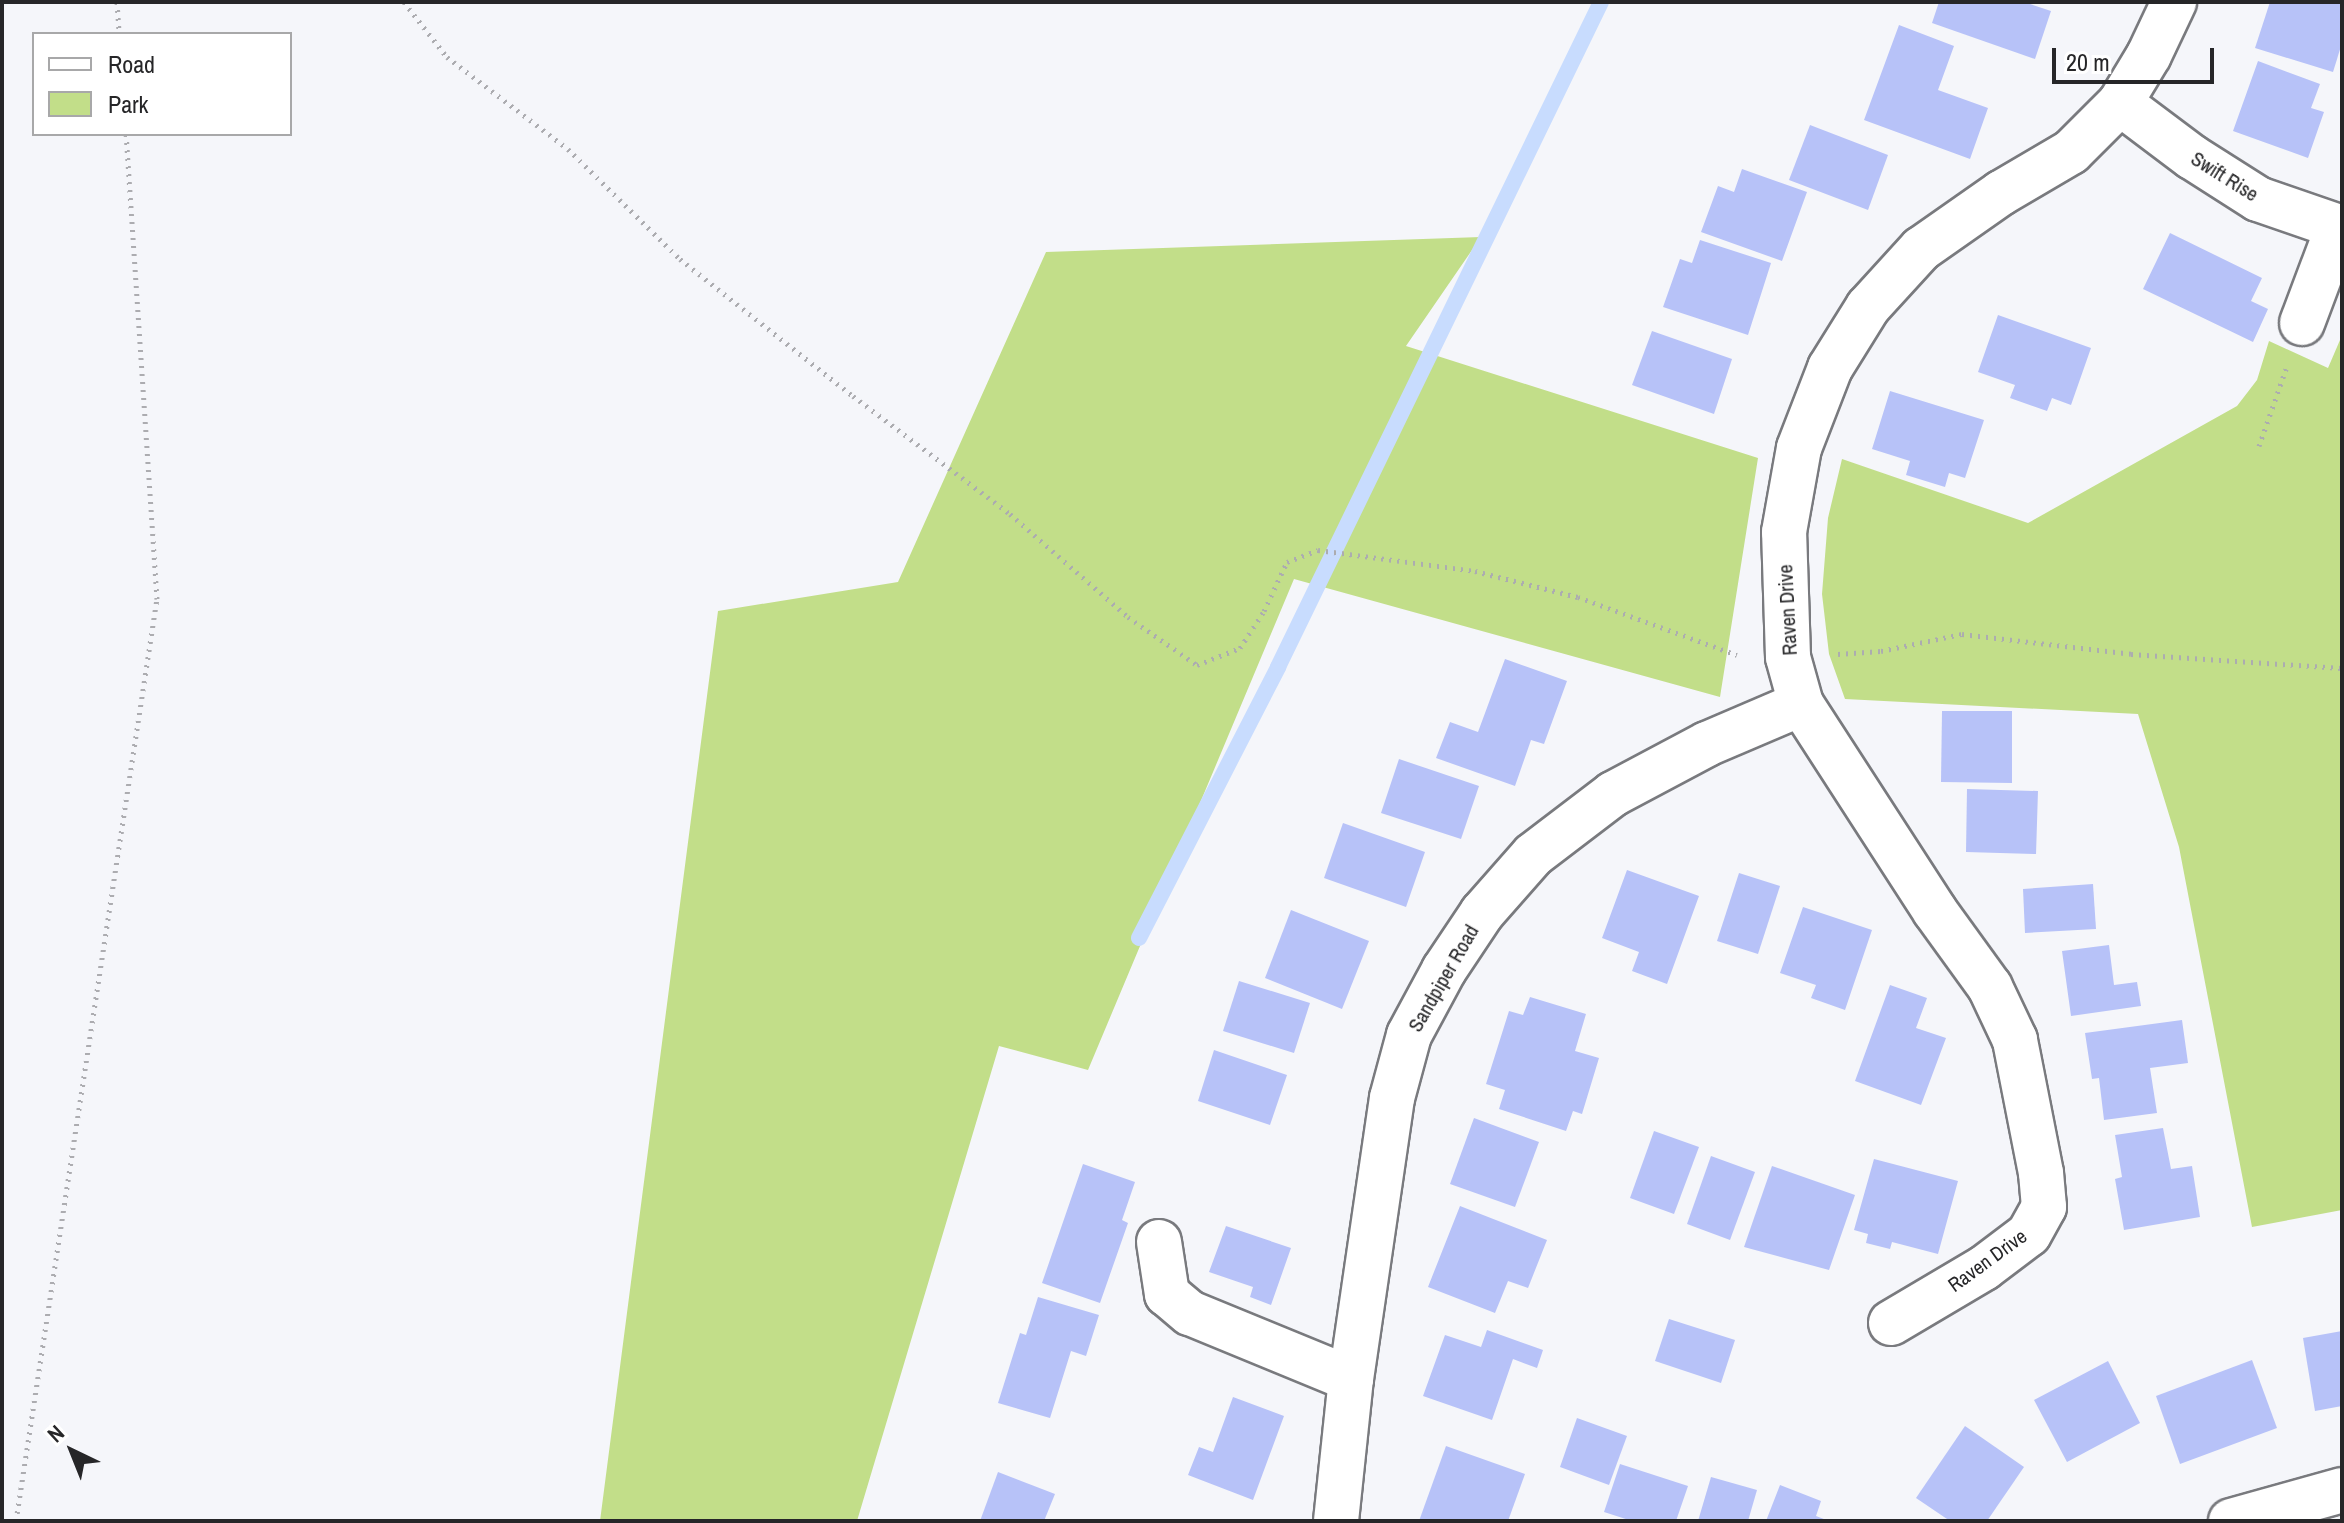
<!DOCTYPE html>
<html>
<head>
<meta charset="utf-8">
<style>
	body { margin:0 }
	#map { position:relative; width:2344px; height:1523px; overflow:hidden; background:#f5f6fa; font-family:"Archivo Narrow",sans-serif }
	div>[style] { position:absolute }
	.green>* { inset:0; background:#c2de89 }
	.stream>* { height:16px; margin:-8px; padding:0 8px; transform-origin:8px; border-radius:8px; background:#c8dcfe }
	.building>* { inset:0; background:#b7c2f8 }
	.path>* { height:5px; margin-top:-2.5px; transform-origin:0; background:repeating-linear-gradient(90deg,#acacb0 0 2px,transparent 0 8px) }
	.roads { filter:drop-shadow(2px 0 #797a7e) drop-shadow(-2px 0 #797a7e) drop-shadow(0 2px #797a7e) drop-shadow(0 -2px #797a7e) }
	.minor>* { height:44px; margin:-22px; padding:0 22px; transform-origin:22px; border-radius:22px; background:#fff }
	span { translate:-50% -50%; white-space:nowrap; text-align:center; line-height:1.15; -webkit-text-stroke:8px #fff; paint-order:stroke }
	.street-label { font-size:20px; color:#262628 }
	.frame { position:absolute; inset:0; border:4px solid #262628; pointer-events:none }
	.legend { position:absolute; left:32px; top:32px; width:260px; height:104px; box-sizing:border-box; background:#fff; border:2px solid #a8a8a9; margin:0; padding:10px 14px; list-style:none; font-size:24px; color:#262628 }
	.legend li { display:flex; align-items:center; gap:16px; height:40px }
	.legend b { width:40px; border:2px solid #a8a8a9 }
	.north { position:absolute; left:32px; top:1411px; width:80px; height:80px; -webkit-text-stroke:6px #fff; paint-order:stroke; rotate:317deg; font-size:22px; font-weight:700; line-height:32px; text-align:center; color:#262628 }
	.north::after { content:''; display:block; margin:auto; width:28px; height:36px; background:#262628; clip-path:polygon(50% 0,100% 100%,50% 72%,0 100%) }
	.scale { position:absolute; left:2052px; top:48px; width:162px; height:36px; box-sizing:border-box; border:4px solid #262628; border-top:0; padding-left:10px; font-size:24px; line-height:28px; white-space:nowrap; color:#262628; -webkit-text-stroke:6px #fff; paint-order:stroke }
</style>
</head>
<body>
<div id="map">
	<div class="green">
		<div style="clip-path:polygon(1481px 237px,1406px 346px,1758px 458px,1720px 697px,1294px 579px,1088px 1070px,999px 1046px,857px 1521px,600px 1521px,718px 611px,898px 582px,1046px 252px)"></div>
		<div style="clip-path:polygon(2340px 340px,2342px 1210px,2252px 1227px,2179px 847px,2138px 714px,1845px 699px,1829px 654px,1822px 594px,1828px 518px,1842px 459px,2028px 523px,2237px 406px,2257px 380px,2269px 341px,2328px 368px)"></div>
	</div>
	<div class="stream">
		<div style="left:1139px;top:938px;width:305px;rotate:-62.8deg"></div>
		<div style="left:1278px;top:667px;width:739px;rotate:-64.09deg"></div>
	</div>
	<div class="building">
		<div style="clip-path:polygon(1939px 2px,2024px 2px,2051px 11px,2035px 59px,1932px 23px)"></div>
		<div style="clip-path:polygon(2270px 2px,2342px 2px,2342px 43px,2333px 72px,2255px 48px)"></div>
		<div style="clip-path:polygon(1899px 25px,1954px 46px,1938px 90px,1988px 108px,1970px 159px,1864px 120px)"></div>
		<div style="clip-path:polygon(2258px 61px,2320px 84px,2311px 108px,2324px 112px,2308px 158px,2233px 131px)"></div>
		<div style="clip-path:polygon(1810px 125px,1888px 155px,1868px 210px,1789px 180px)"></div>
		<div style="clip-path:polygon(1742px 169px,1807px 192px,1782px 261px,1701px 232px,1718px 186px,1734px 192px)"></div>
		<div style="clip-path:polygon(2170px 233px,2262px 278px,2251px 301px,2268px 309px,2253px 342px,2143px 289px)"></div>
		<div style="clip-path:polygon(1700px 240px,1771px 263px,1748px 335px,1663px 307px,1680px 259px,1692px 263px)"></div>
		<div style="clip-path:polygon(1998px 315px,2091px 348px,2071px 405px,2052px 398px,2047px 411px,2010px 398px,2015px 385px,1978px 372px)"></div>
		<div style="clip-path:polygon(1652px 331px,1732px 359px,1714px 414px,1632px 385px)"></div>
		<div style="clip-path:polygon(1890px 391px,1984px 420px,1965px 478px,1949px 473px,1945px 487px,1906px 475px,1910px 461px,1872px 449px)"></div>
		<div style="clip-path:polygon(1505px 659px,1567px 681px,1544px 744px,1531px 740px,1515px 786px,1436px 758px,1450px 722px,1478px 732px)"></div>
		<div style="clip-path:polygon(1942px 711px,2012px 711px,2012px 783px,1941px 782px)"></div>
		<div style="clip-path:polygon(1399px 759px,1479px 786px,1461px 839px,1381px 813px)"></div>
		<div style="clip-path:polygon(1967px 789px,2038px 791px,2036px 854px,1966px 852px)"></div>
		<div style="clip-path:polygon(1343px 823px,1425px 852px,1406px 907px,1324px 878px)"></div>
		<div style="clip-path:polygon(1627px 870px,1699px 896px,1667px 984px,1632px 971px,1639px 952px,1602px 938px)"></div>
		<div style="clip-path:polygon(1739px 873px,1780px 886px,1758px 954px,1717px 941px)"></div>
		<div style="clip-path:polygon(2093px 884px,2096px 929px,2025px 933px,2023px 889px)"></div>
		<div style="clip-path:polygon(1803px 907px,1872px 930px,1845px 1010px,1811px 998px,1816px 985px,1780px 973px)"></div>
		<div style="clip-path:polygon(1291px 910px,1369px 941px,1342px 1009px,1265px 978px)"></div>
		<div style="clip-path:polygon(2109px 945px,2114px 985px,2137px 982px,2141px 1006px,2071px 1016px,2062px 951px)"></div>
		<div style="clip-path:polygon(1239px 981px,1310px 1003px,1294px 1053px,1223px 1031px)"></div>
		<div style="clip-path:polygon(1890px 985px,1927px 998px,1916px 1028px,1946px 1038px,1921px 1105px,1855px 1081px)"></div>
		<div style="clip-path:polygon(1530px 997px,1586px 1014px,1575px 1051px,1599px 1058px,1582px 1114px,1573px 1111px,1566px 1131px,1499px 1109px,1505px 1090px,1486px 1084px,1509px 1011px,1523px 1015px)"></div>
		<div style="clip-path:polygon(2182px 1020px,2188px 1063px,2150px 1068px,2157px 1113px,2104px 1120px,2099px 1078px,2092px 1079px,2085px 1033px)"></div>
		<div style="clip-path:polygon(1214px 1050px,1287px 1075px,1270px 1125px,1198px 1101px)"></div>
		<div style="clip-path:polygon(1474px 1118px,1539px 1142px,1515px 1207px,1450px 1184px)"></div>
		<div style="clip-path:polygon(2163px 1128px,2171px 1169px,2192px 1166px,2200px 1217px,2124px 1230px,2115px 1179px,2122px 1177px,2115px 1135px)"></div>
		<div style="clip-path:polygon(1654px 1131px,1699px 1147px,1674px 1214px,1630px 1198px)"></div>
		<div style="clip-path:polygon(1711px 1156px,1755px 1172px,1730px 1240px,1687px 1224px)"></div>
		<div style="clip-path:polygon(1874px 1159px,1958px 1181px,1938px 1254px,1892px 1242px,1890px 1249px,1866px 1243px,1868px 1234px,1854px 1230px)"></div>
		<div style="clip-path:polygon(1083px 1164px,1135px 1182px,1122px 1220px,1128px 1223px,1100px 1303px,1042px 1283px)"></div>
		<div style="clip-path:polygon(1772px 1166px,1855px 1195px,1829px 1270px,1744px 1247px)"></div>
		<div style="clip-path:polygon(1460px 1206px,1547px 1240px,1528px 1288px,1508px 1281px,1495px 1313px,1428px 1287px)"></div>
		<div style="clip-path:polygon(1226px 1226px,1291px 1248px,1271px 1305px,1250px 1297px,1253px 1287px,1209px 1272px)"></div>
		<div style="clip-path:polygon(1038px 1297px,1099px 1315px,1086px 1356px,1071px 1351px,1050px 1418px,998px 1403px,1020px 1333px,1026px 1335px)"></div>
		<div style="clip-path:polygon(1669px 1319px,1735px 1340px,1721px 1383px,1655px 1361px)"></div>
		<div style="clip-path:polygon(1487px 1330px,1543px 1350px,1537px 1368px,1513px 1359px,1492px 1420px,1423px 1396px,1445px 1335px,1481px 1347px)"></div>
		<div style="clip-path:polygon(2342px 1331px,2342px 1406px,2315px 1411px,2303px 1338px)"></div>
		<div style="clip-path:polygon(2252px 1360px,2277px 1428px,2180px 1464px,2156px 1396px)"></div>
		<div style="clip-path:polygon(2108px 1361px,2140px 1423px,2067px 1462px,2034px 1400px)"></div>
		<div style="clip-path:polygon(1233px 1397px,1284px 1416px,1253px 1500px,1188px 1475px,1199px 1447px,1213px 1452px)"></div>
		<div style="clip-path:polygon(1577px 1418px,1627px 1436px,1609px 1485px,1560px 1467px)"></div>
		<div style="clip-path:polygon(1965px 1426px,2024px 1467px,1987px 1521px,1950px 1521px,1916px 1498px)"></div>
		<div style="clip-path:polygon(1446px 1446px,1525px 1474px,1508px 1521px,1419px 1521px)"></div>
		<div style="clip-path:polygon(1620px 1464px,1688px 1486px,1676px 1521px,1632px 1521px,1604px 1512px)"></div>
		<div style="clip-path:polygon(998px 1472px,1055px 1494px,1044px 1521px,980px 1521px)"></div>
		<div style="clip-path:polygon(1711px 1477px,1757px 1490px,1748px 1521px,1698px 1521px)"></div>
		<div style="clip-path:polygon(1780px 1485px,1821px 1501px,1816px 1516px,1829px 1521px,1766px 1521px)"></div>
	</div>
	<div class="path">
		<div style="left:117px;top:2px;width:32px;rotate:86deg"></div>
		<div style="left:404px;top:2px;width:70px;rotate:52deg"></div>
		<div style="left:447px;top:57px;width:152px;rotate:37.2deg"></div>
		<div style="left:568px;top:149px;width:157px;rotate:44.5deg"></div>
		<div style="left:680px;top:259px;width:221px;rotate:38.4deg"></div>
		<div style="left:853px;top:396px;width:196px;rotate:36.9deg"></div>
		<div style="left:1010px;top:514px;width:157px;rotate:41.1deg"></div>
		<div style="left:1128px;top:617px;width:84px;rotate:34.8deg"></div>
		<div style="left:1197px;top:665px;width:46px;rotate:-21.6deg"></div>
		<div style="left:1240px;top:648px;width:44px;rotate:-57deg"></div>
		<div style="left:1264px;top:611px;width:54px;rotate:-64.9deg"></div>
		<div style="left:1287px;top:562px;width:33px;rotate:-21deg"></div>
		<div style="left:1318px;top:550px;width:158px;rotate:7.6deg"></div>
		<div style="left:1475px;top:571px;width:106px;rotate:14.2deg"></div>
		<div style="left:1578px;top:597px;width:169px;rotate:20deg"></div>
		<div style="left:2259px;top:446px;width:82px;rotate:-70.7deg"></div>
		<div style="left:1838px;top:654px;width:43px;rotate:-4deg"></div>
		<div style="left:1881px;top:651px;width:83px;rotate:-11.9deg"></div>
		<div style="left:1962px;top:634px;width:170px;rotate:6.7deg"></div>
		<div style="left:2131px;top:654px;width:211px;rotate:3.8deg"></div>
		<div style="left:16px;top:1521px;width:933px;rotate:-81.31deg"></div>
		<div style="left:157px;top:599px;width:466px;rotate:-93.8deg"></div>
	</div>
	<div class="roads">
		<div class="minor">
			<div style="left:2120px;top:103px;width:90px;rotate:36.9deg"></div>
			<div style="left:2192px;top:157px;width:78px;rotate:32.5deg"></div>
			<div style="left:2258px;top:199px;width:89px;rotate:19deg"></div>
			<div style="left:2302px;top:323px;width:103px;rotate:-69.4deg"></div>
			<div style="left:1159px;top:1242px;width:53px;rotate:81.3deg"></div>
			<div style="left:1167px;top:1294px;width:30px;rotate:40deg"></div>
			<div style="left:1190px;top:1313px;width:174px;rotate:22.3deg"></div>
			<div style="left:1891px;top:1323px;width:108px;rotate:-30.6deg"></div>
			<div style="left:1984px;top:1268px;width:56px;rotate:-37.1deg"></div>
			<div style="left:2029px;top:1234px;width:31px;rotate:-61deg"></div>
			<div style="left:2044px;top:1207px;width:34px;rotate:-95deg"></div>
			<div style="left:2041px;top:1173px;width:136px;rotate:-101.1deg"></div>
			<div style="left:2015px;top:1040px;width:59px;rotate:-115.3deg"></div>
			<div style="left:1990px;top:987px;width:94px;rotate:-125.9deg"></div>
			<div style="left:1935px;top:911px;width:247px;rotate:-122.9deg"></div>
			<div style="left:1801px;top:704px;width:49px;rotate:-105.5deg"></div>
			<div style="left:1788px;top:657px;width:125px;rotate:-91.8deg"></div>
			<div style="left:1784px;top:532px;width:85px;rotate:-79.9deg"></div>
			<div style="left:1799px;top:448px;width:86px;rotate:-68.8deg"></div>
			<div style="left:1830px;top:368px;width:72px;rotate:-58.1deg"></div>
			<div style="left:1868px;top:307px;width:79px;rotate:-47.6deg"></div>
			<div style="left:1921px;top:249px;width:98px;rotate:-35deg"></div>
			<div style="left:2001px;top:193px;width:81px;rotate:-30.4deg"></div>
			<div style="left:2071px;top:152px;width:69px;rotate:-45deg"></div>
			<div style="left:2120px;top:103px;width:56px;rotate:-58.9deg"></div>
			<div style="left:2149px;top:55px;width:59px;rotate:-64.7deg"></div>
			<div style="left:1336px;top:1521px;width:143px;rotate:-84deg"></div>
			<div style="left:1351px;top:1379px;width:284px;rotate:-81.7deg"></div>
			<div style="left:1392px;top:1098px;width:65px;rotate:-74.9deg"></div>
			<div style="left:1409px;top:1035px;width:74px;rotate:-61.7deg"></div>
			<div style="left:1444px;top:970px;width:69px;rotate:-56.3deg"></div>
			<div style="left:1482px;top:913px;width:77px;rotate:-48.7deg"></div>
			<div style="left:1533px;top:855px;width:101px;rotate:-37.3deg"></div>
			<div style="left:1613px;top:794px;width:106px;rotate:-28deg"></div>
			<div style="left:1707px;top:744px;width:102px;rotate:-23.1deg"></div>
			<div style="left:2231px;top:1521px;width:115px;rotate:-15.6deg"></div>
		</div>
	</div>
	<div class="street-label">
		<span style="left:2225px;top:176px;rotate:32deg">Swift Rise</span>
		<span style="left:1787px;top:610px;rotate:-93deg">Raven Drive</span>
		<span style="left:1443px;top:978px;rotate:-60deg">Sandpiper Road</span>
		<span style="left:1987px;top:1260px;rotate:-36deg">Raven Drive</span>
	</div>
	<div class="frame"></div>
	<ul class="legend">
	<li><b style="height:10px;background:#fff"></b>Road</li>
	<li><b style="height:22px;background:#c2de89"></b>Park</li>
	</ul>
	<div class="north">N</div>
	<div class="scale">20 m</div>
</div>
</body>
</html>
